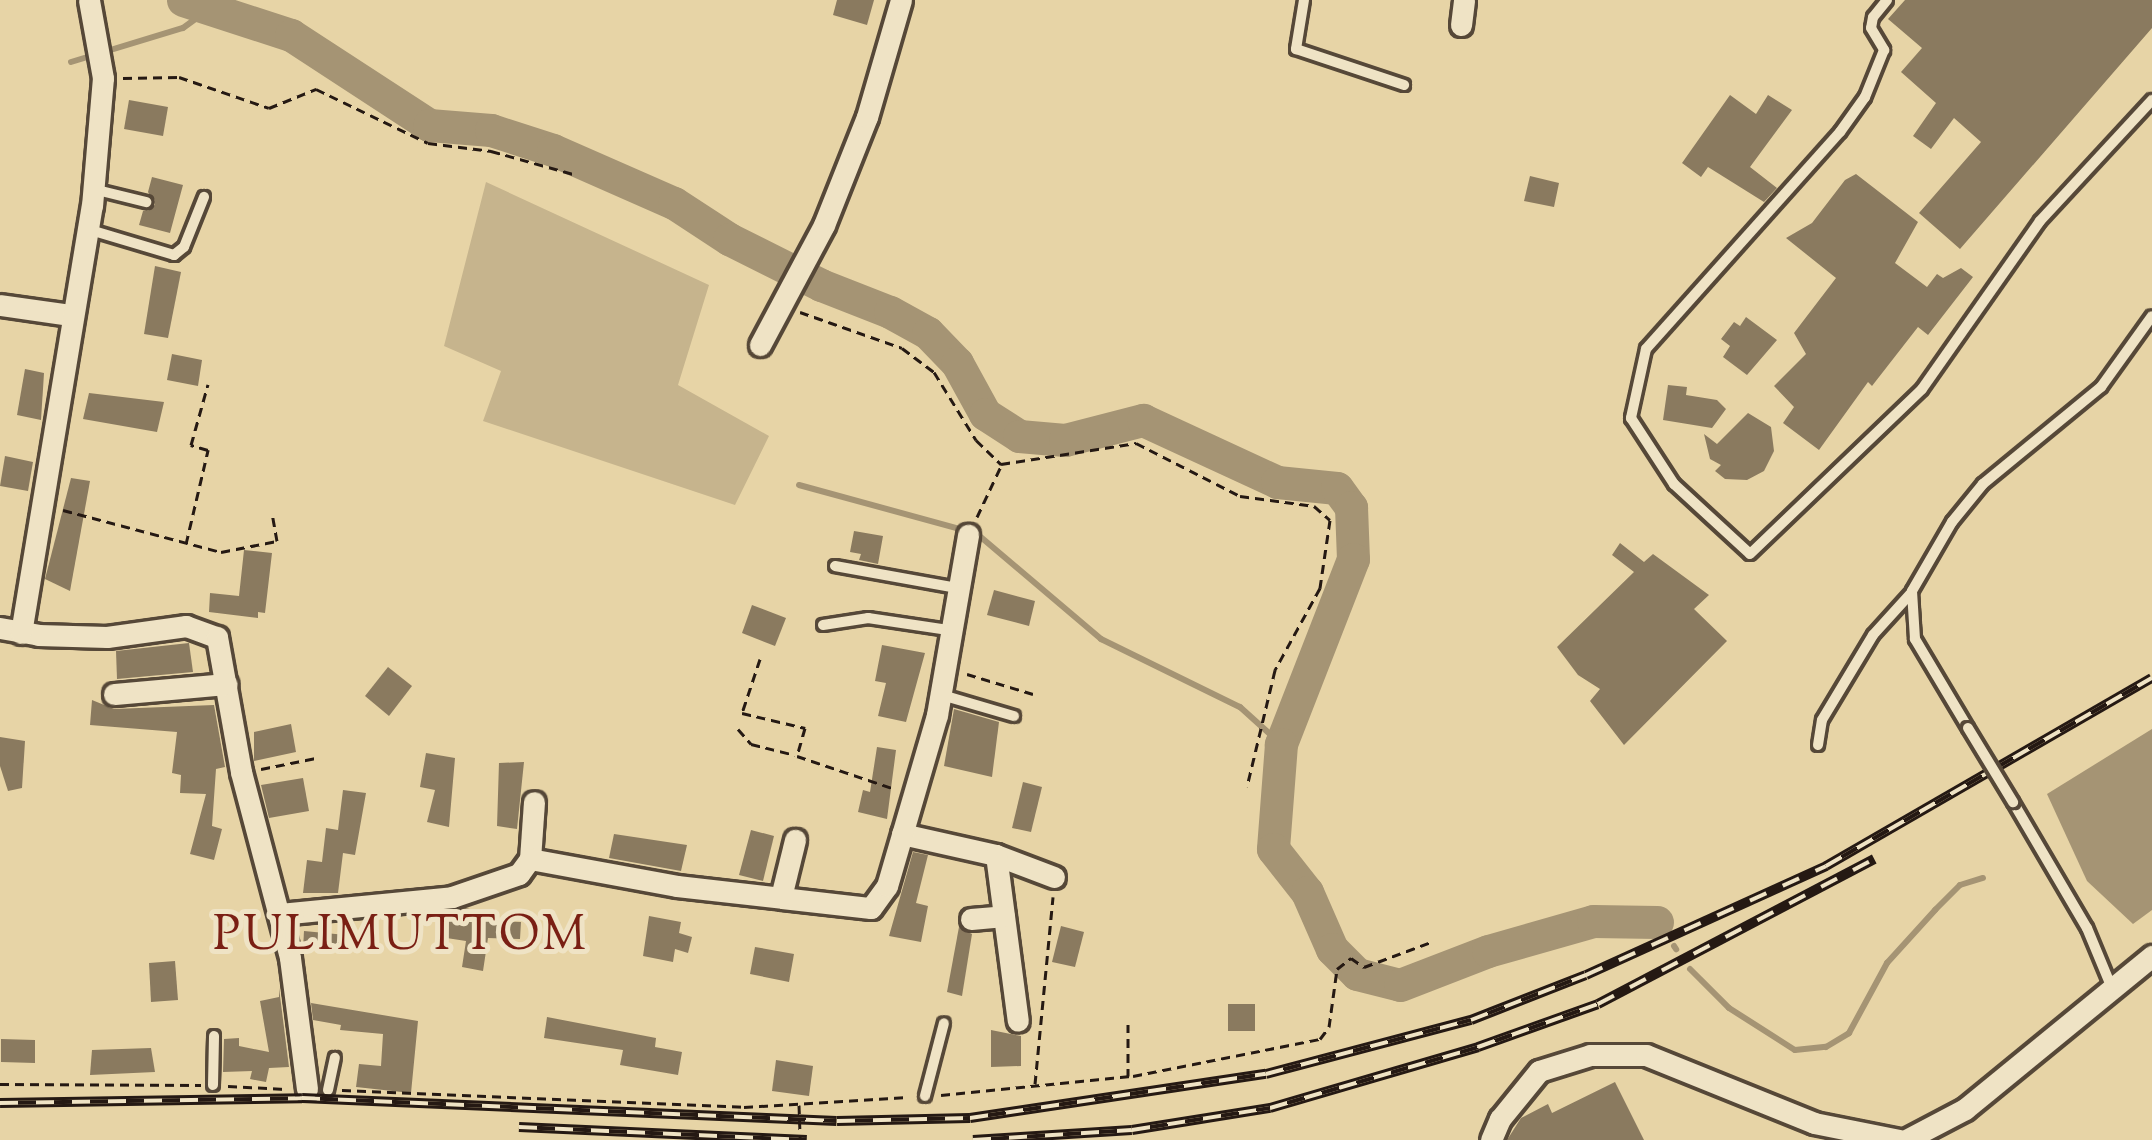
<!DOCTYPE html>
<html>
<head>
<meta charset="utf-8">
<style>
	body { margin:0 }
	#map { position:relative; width:2152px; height:1140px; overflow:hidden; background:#e7d4a6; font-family:"Sorts Mill Goudy",serif }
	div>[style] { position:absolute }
	.green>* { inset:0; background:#c6b48d }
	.water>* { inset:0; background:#a59474 }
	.stream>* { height:6px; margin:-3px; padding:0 3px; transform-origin:3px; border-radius:3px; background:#a59474 }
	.river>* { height:33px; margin:-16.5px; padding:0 16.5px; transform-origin:16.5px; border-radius:16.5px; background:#a59474 }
	.building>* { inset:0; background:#8a7a5f }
	.path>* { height:3px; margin-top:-1.5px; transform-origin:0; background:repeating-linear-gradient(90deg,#251913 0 9px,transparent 0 15px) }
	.roads { filter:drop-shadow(3px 0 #564838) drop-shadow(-3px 0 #564838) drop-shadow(0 3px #564838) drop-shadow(0 -3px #564838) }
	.lane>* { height:10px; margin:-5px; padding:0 5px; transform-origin:5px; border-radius:5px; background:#efe3c5 }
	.street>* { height:21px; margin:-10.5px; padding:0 10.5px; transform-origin:10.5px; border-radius:10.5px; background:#efe3c5 }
	.rail>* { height:10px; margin-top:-5px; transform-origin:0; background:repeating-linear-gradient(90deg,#efe3c5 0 18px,#251913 0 36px); box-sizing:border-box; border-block:3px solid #251913 }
	.bridges { filter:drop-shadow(3px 0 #564838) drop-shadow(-3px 0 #564838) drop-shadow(0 3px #564838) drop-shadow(0 -3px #564838) }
	.lane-bridge>* { height:10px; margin:-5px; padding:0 5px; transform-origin:5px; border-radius:5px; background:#efe3c5 }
	span { translate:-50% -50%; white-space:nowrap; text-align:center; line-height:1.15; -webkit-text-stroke:10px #efe3c5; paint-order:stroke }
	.neighbourhood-label { font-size:48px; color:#7a1f14; letter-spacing:3px }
</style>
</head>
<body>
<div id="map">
	<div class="green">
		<div style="clip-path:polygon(486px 182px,709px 285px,678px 385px,769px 436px,735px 505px,483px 421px,501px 371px,444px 346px)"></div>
	</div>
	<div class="water">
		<div style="clip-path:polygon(2152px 729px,2152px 910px,2133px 924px,2087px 881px,2047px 794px)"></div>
	</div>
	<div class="stream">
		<div style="left:71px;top:62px;width:117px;rotate:-16.9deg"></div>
		<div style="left:183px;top:28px;width:34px;rotate:-36deg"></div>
		<div style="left:799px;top:485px;width:170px;rotate:15.3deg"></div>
		<div style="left:976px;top:533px;width:164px;rotate:40.3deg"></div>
		<div style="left:1101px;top:639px;width:155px;rotate:26.1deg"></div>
		<div style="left:1240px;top:707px;width:55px;rotate:42.1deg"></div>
		<div style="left:1281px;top:744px;width:17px;rotate:-77deg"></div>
		<div style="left:1657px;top:922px;width:4px;rotate:63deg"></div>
		<div style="left:1674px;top:946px;width:4px;rotate:56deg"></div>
		<div style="left:1690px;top:969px;width:55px;rotate:45deg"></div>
		<div style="left:1729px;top:1008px;width:78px;rotate:32.5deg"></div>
		<div style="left:1795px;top:1050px;width:31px;rotate:-6deg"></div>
		<div style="left:1826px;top:1047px;width:27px;rotate:-31deg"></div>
		<div style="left:1849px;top:1033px;width:80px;rotate:-61.5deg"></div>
		<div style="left:1887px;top:963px;width:72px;rotate:-47.8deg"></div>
		<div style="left:1935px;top:910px;width:35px;rotate:-45deg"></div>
		<div style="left:1960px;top:885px;width:24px;rotate:-17deg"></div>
	</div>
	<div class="river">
		<div style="left:183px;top:0;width:114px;rotate:18deg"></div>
		<div style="left:291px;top:35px;width:165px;rotate:33.1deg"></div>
		<div style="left:429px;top:125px;width:62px;rotate:4.6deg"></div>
		<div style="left:491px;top:130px;width:65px;rotate:17.9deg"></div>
		<div style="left:553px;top:150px;width:132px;rotate:23.7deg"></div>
		<div style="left:674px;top:203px;width:66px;rotate:33.2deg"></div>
		<div style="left:729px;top:239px;width:103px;rotate:26.6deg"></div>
		<div style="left:821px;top:285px;width:74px;rotate:21.4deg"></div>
		<div style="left:890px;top:312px;width:43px;rotate:28.9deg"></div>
		<div style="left:928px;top:333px;width:42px;rotate:46deg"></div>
		<div style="left:957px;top:363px;width:58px;rotate:61.2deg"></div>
		<div style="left:985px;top:414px;width:40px;rotate:32.9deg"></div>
		<div style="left:1019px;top:436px;width:46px;rotate:5deg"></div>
		<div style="left:1065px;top:440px;width:81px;rotate:-14.4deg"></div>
		<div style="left:1143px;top:420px;width:148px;rotate:24.8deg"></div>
		<div style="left:1277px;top:482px;width:60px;rotate:5.7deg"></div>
		<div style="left:1337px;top:488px;width:24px;rotate:54deg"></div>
		<div style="left:1351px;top:507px;width:52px;rotate:87.8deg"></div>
		<div style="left:1353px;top:559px;width:199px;rotate:111.3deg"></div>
		<div style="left:1281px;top:744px;width:105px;rotate:94.4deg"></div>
		<div style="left:1273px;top:849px;width:55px;rotate:51.7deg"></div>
		<div style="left:1307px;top:892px;width:62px;rotate:66.3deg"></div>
		<div style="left:1332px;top:949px;width:35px;rotate:45deg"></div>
		<div style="left:1357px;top:974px;width:44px;rotate:14.3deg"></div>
		<div style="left:1400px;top:985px;width:94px;rotate:-21.1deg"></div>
		<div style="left:1488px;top:951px;width:109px;rotate:-15.9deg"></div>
		<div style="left:1593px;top:921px;width:64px;rotate:0.9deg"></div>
	</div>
	<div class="building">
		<div style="clip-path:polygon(837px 0,874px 0,867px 25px,833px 15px)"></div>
		<div style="clip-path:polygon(1905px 0,2152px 0,2152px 28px,1960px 249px,1919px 213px,1981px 142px,1954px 118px,1931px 149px,1913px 136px,1936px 103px,1901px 72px,1922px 48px,1888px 19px)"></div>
		<div style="clip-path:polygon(1730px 95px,1756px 114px,1768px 95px,1792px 110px,1750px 167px,1777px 188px,1764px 202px,1708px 167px,1701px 177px,1682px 163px)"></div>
		<div style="clip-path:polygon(129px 100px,168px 107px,163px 136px,124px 129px)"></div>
		<div style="clip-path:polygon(1856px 174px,1918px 222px,1895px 263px,1927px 287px,1937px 274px,1943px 278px,1961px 268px,1973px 277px,1928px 335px,1918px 327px,1872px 386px,1868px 382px,1819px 450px,1783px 423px,1794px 407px,1774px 386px,1806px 354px,1794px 333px,1836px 278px,1786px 238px,1812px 223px,1845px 180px)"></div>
		<div style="clip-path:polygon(1530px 176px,1559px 183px,1554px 207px,1524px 201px)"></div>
		<div style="clip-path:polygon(152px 177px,183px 185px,170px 233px,139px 225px,143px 211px,155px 205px,148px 192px)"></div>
		<div style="clip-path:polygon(155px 266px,181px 272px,168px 338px,144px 334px)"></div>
		<div style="clip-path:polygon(1746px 317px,1777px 340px,1747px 375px,1723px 357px,1730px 346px,1721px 339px,1734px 322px,1740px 326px)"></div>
		<div style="clip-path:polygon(172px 354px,202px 360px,198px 386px,167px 380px)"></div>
		<div style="clip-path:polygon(25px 369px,44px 373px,41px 420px,17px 415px)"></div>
		<div style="clip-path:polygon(1668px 385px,1687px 387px,1686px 395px,1717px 400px,1726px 409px,1712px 428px,1663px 420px)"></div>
		<div style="clip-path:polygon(89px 393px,164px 402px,157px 432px,83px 419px)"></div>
		<div style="clip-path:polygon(1748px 413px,1771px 427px,1774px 451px,1764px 471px,1747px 480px,1725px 479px,1715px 471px,1721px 465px,1710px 459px,1704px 434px,1717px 444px)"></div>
		<div style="clip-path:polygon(5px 456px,33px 462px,28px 491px,0 486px)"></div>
		<div style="clip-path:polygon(71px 478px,90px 481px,70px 591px,45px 579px)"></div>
		<div style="clip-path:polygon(854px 531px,883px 536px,878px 564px,859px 560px,861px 554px,850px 552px)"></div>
		<div style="clip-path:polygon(1620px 543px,1644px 562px,1653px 554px,1709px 595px,1694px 609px,1727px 641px,1624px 745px,1590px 701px,1600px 689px,1578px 675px,1557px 647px,1634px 572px,1612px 555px)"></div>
		<div style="clip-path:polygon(244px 550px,272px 553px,265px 613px,258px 612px,258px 618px,209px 612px,210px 593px,239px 596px)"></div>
		<div style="clip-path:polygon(994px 590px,1035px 601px,1029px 626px,987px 615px)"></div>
		<div style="clip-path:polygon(752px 605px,786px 618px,775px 646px,742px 633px)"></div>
		<div style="clip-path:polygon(189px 643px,193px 672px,117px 679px,116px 651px)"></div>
		<div style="clip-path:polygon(882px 645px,925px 653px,906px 722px,878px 716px,886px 683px,875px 681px)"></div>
		<div style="clip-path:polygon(388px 667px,412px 686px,389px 716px,365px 696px)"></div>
		<div style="clip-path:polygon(92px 700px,114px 709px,214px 705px,225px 767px,216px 769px,212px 826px,222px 829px,214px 860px,190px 854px,206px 794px,180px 793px,181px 775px,172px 773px,177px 732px,90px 725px)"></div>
		<div style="clip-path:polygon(954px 709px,999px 722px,992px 777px,944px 766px)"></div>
		<div style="clip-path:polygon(291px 724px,296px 752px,254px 761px,254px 732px)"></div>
		<div style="clip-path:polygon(0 737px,25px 741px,22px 788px,8px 791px,0 766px)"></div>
		<div style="clip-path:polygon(877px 747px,896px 750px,887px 819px,858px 812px,863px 790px,870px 792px)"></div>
		<div style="clip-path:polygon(426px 753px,455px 758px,449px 827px,427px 822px,435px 790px,420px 787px)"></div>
		<div style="clip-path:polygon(524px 762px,517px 829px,497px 826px,499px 763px)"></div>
		<div style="clip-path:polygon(303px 778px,309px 811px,269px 818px,261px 785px)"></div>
		<div style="clip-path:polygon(1023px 782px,1042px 787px,1031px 832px,1012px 828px)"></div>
		<div style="clip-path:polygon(343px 790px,366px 793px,355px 855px,343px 853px,338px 893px,303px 893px,307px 860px,322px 862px,326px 828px,338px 830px)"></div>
		<div style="clip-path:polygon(751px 830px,774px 836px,763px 881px,739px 875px)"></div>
		<div style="clip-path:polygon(614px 834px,687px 845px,681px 871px,609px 858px)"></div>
		<div style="clip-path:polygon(913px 852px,928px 855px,916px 903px,928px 906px,921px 942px,889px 936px)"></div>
		<div style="clip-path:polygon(465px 908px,480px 911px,479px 920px,521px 922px,520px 939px,488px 938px,483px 971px,462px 967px,466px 941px,440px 937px,444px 913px)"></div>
		<div style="clip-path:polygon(649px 916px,681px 922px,679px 933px,692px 937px,688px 953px,675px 949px,673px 962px,643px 956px)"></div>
		<div style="clip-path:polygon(1061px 926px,1084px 932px,1075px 967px,1052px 962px)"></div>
		<div style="clip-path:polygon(959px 927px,972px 934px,962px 996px,947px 992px)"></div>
		<div style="clip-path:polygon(304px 931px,346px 935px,344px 953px,303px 949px)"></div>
		<div style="clip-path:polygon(755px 947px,794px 954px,789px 982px,750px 974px)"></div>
		<div style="clip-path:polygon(175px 961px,178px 1000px,151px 1002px,149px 963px)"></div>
		<div style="clip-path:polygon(279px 988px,289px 1067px,269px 1068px,266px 1082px,250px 1079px,252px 1071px,223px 1072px,224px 1039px,239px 1038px,239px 1046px,269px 1052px,260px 1001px,279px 997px)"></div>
		<div style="clip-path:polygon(311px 1003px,418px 1021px,411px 1093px,356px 1087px,359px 1064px,381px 1066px,383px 1034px,340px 1030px,341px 1025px,313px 1020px)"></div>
		<div style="clip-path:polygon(1228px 1004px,1255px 1004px,1255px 1031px,1228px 1031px)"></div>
		<div style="clip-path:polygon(547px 1017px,656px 1038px,655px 1047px,682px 1052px,678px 1075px,620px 1065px,623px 1050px,544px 1038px)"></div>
		<div style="clip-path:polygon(991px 1030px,1021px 1036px,1021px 1066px,991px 1067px)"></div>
		<div style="clip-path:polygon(1px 1039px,35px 1040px,35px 1063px,1px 1062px)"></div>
		<div style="clip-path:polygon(151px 1048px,155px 1072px,90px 1075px,92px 1050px)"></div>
		<div style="clip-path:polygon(776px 1060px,813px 1066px,809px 1096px,772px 1091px)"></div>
		<div style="clip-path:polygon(1615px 1082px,1644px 1140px,1507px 1140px,1521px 1118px,1548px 1104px,1552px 1113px)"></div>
	</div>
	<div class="path">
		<div style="left:123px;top:78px;width:56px;rotate:-1deg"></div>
		<div style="left:179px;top:77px;width:95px;rotate:19deg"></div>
		<div style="left:269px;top:108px;width:51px;rotate:-22deg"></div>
		<div style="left:316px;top:89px;width:124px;rotate:25.7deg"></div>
		<div style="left:428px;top:143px;width:64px;rotate:7.2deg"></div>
		<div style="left:491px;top:151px;width:89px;rotate:15.6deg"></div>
		<div style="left:800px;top:312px;width:108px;rotate:19.4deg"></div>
		<div style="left:902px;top:348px;width:40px;rotate:37deg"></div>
		<div style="left:934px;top:372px;width:80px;rotate:58.3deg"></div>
		<div style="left:976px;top:440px;width:35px;rotate:44deg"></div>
		<div style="left:1001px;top:464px;width:137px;rotate:-8.8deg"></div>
		<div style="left:1136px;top:443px;width:117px;rotate:27deg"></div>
		<div style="left:1240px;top:496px;width:75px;rotate:7.7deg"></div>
		<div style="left:1314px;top:506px;width:21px;rotate:41deg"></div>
		<div style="left:1330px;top:520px;width:69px;rotate:98.4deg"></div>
		<div style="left:1320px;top:588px;width:94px;rotate:118.8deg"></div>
		<div style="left:1275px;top:670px;width:120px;rotate:103.5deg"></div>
		<div style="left:63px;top:510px;width:163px;rotate:14.9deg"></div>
		<div style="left:221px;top:552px;width:57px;rotate:-11.1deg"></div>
		<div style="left:277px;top:541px;width:28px;rotate:-100deg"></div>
		<div style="left:977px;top:517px;width:56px;rotate:-64.8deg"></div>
		<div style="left:186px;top:544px;width:97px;rotate:-76.8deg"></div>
		<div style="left:208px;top:450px;width:18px;rotate:-164deg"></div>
		<div style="left:191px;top:445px;width:63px;rotate:-74.4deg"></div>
		<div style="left:760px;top:659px;width:57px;rotate:108.4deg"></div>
		<div style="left:742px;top:713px;width:65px;rotate:13.4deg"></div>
		<div style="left:805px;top:728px;width:29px;rotate:106deg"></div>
		<div style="left:797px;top:756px;width:103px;rotate:18.6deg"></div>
		<div style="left:967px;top:674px;width:69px;rotate:16.9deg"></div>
		<div style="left:738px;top:729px;width:20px;rotate:49deg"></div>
		<div style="left:751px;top:744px;width:45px;rotate:14deg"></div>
		<div style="left:261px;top:769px;width:56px;rotate:-11.3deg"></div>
		<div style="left:1128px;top:1024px;width:52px;rotate:90deg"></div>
		<div style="left:0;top:1084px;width:201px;rotate:0.3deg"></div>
		<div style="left:1035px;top:1084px;width:188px;rotate:-84.5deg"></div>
		<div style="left:228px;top:1086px;width:57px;rotate:3deg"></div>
		<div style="left:342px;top:1090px;width:402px;rotate:2.4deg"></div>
		<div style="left:744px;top:1107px;width:164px;rotate:-3.5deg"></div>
		<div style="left:941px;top:1095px;width:193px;rotate:-5.7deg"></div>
		<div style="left:1133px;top:1076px;width:191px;rotate:-11.2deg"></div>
		<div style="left:1320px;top:1039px;width:15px;rotate:-53deg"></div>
		<div style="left:1329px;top:1027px;width:59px;rotate:-82.1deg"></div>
		<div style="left:1337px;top:969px;width:18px;rotate:-38deg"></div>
		<div style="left:1351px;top:958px;width:16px;rotate:35deg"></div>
		<div style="left:1364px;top:967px;width:72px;rotate:-20.5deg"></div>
		<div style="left:799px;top:1105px;width:35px;rotate:88deg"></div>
	</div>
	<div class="roads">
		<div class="lane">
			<div style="left:1304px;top:0;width:50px;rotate:99.3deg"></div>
			<div style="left:1296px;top:49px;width:114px;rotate:18.4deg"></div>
			<div style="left:1887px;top:0;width:22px;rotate:129deg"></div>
			<div style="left:1873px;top:17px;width:11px;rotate:100deg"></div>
			<div style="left:1871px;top:28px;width:26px;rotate:59deg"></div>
			<div style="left:1884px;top:50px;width:51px;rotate:112deg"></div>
			<div style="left:1865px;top:97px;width:43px;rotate:125.5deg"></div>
			<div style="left:1840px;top:132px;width:291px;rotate:131.8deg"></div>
			<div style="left:1646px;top:349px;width:71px;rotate:102.3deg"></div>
			<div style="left:1631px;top:418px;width:79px;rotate:56.9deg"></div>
			<div style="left:1674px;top:484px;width:103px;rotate:42.6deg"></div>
			<div style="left:1750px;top:554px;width:238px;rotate:-43.8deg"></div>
			<div style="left:1922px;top:389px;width:205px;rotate:-54.9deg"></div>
			<div style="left:2040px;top:221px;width:165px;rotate:-47.2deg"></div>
			<div style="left:93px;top:189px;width:55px;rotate:13.8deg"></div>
			<div style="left:87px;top:229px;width:91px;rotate:16.6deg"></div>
			<div style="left:174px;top:255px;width:13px;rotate:-39deg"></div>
			<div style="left:184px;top:247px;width:54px;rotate:-68.2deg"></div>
			<div style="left:835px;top:566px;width:124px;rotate:10.2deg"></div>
			<div style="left:823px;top:625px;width:46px;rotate:-8.8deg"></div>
			<div style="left:868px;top:618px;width:81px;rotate:8.5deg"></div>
			<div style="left:942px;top:695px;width:75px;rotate:16.3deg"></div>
			<div style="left:1968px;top:728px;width:104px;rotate:-120.8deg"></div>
			<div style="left:1915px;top:639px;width:48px;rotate:-93.6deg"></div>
			<div style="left:1912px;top:591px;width:80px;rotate:-59.9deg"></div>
			<div style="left:1952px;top:522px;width:49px;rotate:-50.8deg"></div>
			<div style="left:1983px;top:484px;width:153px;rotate:-39.4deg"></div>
			<div style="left:2101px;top:387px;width:87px;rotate:-54.3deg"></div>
			<div style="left:1818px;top:745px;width:25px;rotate:-81deg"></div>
			<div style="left:1822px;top:720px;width:99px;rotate:-59deg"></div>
			<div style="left:1873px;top:635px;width:58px;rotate:-47.8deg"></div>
			<div style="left:2013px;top:802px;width:146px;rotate:59.6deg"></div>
			<div style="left:2087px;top:928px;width:63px;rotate:67.5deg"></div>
			<div style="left:213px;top:1085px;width:49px;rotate:-88.8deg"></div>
			<div style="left:328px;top:1090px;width:33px;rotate:-78deg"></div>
			<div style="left:925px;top:1096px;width:75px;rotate:-75.4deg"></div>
		</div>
		<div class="street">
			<div style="left:1461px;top:25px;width:25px;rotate:-83deg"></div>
			<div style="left:0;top:305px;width:71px;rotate:8.1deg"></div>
			<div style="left:760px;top:345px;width:136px;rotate:-61.9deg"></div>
			<div style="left:824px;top:225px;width:116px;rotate:-68.3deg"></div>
			<div style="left:867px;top:117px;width:122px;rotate:-73.8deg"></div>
			<div style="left:0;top:628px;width:39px;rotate:10deg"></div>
			<div style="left:38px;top:635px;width:69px;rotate:1.7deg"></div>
			<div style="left:107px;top:637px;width:80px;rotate:-7.9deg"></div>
			<div style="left:186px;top:626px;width:33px;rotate:20deg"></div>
			<div style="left:217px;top:637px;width:137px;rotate:79.9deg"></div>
			<div style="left:241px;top:772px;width:192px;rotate:75.2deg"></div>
			<div style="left:290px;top:958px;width:132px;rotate:82.6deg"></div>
			<div style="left:21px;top:633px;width:433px;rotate:-80.6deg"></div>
			<div style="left:92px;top:206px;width:128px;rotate:-85.1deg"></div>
			<div style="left:103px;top:78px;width:79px;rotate:-100.2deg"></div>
			<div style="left:114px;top:694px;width:113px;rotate:-5.1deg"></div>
			<div style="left:902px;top:834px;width:96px;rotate:12.6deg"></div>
			<div style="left:996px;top:855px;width:62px;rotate:20.8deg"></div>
			<div style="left:996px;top:855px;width:167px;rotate:82.5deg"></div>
			<div style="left:530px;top:859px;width:57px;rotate:-86deg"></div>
			<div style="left:781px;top:897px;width:59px;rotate:-76.2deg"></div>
			<div style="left:280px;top:914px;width:173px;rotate:-5.6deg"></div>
			<div style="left:452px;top:897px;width:71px;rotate:-18.9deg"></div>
			<div style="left:519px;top:874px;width:19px;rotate:-54deg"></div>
			<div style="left:530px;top:859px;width:149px;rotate:10.4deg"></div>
			<div style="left:677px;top:886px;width:195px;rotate:6.5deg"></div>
			<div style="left:871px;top:908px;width:27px;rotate:-54deg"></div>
			<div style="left:887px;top:886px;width:178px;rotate:-73.7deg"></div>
			<div style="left:937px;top:715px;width:183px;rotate:-80.2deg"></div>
			<div style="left:971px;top:919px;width:33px;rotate:-5deg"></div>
			<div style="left:1491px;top:1140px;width:23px;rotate:-67deg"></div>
			<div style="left:1500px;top:1119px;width:62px;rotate:-50.9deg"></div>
			<div style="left:1539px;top:1071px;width:53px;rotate:-17.4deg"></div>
			<div style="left:1590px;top:1055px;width:56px"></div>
			<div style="left:1646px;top:1055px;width:181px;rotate:22deg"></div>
			<div style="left:1814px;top:1123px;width:87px;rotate:11.3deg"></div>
			<div style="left:1906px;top:1140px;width:67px;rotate:-27.7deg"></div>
			<div style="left:1965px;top:1109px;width:242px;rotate:-39.3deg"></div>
		</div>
	</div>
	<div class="rail">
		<div style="left:0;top:1103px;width:302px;rotate:-0.9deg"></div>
		<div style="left:302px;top:1098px;width:535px;rotate:2.46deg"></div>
		<div style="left:837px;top:1121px;width:133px;rotate:-1.3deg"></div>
		<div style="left:970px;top:1118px;width:299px;rotate:-8.5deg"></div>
		<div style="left:1266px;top:1074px;width:212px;rotate:-14.8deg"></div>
		<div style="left:1471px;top:1020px;width:123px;rotate:-21.4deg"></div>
		<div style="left:1586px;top:975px;width:264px;rotate:-24.4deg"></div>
		<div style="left:1826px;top:866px;width:376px;rotate:-30deg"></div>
		<div style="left:519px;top:1127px;width:288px;rotate:2.6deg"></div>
		<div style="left:973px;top:1140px;width:159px;rotate:-3.6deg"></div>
		<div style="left:1132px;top:1130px;width:140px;rotate:-9.1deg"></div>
		<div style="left:1270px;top:1108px;width:217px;rotate:-16.3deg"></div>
		<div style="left:1478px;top:1047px;width:127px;rotate:-19.7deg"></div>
		<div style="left:1598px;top:1004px;width:312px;rotate:-27.7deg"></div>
	</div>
	<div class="bridges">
		<div class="lane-bridge">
			<div style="left:1968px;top:728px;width:87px;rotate:58.7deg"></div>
		</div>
	</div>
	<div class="neighbourhood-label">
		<span style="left:401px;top:938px">PULIMUTTOM</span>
	</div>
</div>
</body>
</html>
